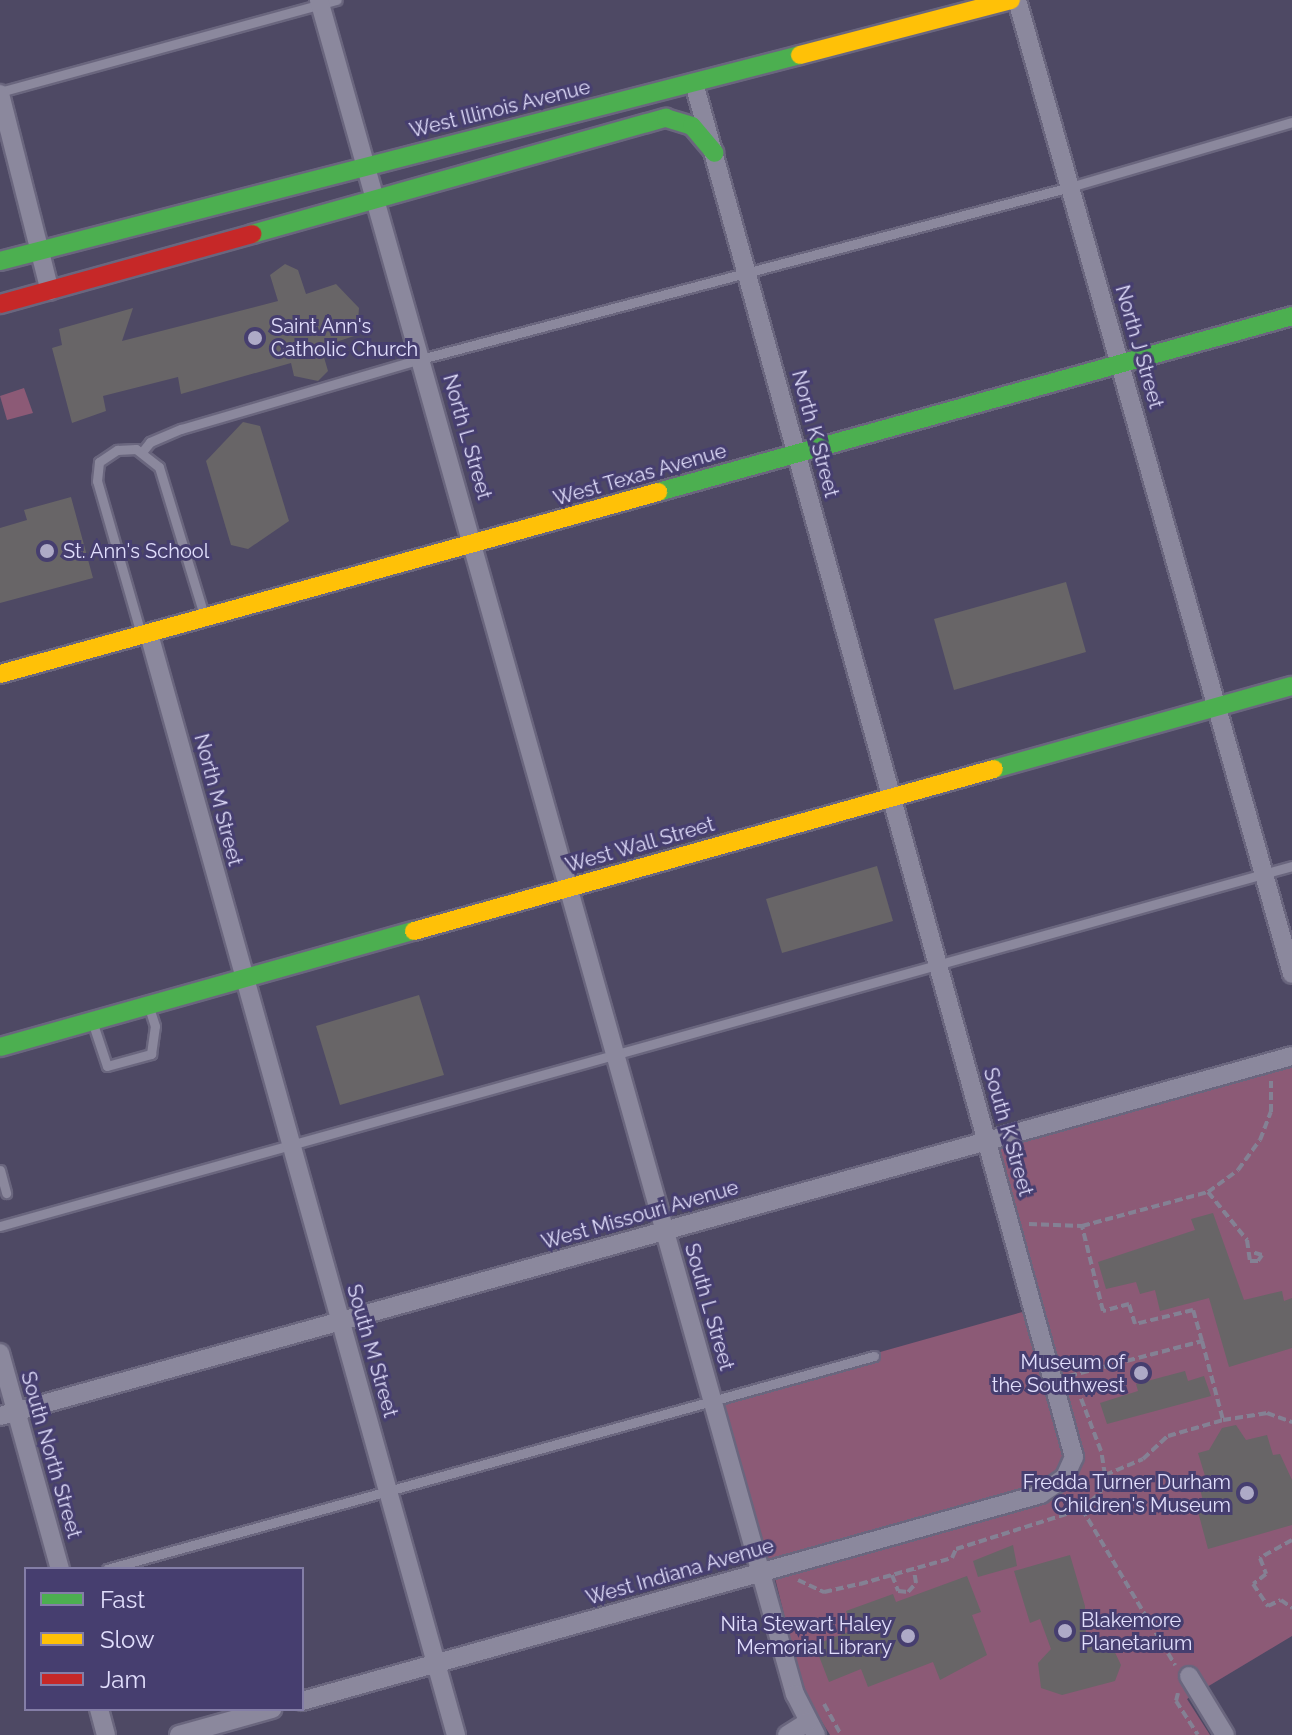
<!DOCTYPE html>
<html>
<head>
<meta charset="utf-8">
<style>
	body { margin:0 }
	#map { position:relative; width:1292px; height:1735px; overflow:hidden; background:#4e4964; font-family:Raleway,sans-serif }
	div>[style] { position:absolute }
	.green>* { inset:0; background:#8c5a76 }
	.building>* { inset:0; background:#686567 }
	.path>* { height:4px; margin-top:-2px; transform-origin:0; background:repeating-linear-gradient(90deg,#848194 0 8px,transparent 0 12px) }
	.roads { filter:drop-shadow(2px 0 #6a667e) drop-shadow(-2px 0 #6a667e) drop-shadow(0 2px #6a667e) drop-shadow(0 -2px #6a667e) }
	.lane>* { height:9px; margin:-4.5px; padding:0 4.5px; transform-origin:4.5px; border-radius:4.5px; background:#8b889d }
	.street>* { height:18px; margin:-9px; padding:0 9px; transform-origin:9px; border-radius:9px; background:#8b889d }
	.fast>* { height:18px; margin:-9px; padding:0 9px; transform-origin:9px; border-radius:9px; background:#4caf50 }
	.slow>* { height:18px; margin:-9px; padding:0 9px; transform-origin:9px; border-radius:9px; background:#ffc107 }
	.jam>* { height:18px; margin:-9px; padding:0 9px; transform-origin:9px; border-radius:9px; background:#c62828 }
	.dots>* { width:22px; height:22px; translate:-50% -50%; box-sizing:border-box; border:4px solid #463e6f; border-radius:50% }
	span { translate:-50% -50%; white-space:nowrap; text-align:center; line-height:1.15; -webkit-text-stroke:6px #463e6f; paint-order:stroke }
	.street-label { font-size:20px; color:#e1defc }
	.poi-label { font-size:20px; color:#e1defc }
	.left { translate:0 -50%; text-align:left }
	.right { translate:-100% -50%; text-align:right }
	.legend { position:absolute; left:24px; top:1567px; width:280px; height:144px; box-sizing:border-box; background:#463e6f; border:2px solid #847ea7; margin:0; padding:10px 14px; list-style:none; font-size:24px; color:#e1defc }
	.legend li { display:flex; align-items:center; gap:16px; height:40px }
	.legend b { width:40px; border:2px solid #847ea7 }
</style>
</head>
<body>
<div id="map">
	<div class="green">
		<div style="clip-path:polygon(24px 388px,33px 413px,7px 420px,0 396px)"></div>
		<div style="clip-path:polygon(1292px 1064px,1292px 1636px,1187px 1699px,1210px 1735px,830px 1735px,803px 1691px,775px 1578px,713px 1399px,1040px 1307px,997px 1144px)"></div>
	</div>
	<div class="building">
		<div style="clip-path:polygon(285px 264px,298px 270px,306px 294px,336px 284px,359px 308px,357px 335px,321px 347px,328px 371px,318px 381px,294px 376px,291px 363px,181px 394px,178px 377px,103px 396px,106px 411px,72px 423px,52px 348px,62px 345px,59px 329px,133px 308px,122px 341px,278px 301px,270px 275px)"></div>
		<div style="clip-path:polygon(243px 422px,260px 426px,289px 521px,248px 549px,231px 545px,206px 461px)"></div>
		<div style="clip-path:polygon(71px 497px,93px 578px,0 603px,0 528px,27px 520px,24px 510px)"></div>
		<div style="clip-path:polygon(1066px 582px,1086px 652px,954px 690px,934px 619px)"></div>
		<div style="clip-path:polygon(877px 866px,893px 921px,782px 953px,766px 899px)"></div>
		<div style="clip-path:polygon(419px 995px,444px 1075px,340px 1105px,316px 1026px)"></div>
		<div style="clip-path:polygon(1213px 1213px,1244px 1300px,1282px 1291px,1284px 1301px,1292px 1298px,1292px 1348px,1229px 1367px,1209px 1298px,1160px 1311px,1155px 1290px,1140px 1294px,1136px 1282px,1106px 1289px,1098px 1262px,1195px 1230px,1191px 1219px)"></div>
		<div style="clip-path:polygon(1185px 1371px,1188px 1381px,1204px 1376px,1211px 1396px,1107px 1424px,1100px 1403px,1138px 1391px,1136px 1384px)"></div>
		<div style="clip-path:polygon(1236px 1425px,1246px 1440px,1267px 1435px,1273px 1455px,1280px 1454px,1292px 1480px,1292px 1525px,1208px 1549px,1197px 1508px,1204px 1505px,1197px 1477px,1205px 1476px,1198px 1453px,1209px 1450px,1222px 1428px)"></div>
		<div style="clip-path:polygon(1013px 1545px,1017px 1566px,978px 1577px,973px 1561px)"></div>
		<div style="clip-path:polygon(1070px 1555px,1085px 1606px,1086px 1639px,1110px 1642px,1121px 1665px,1115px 1681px,1062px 1695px,1041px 1688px,1038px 1663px,1051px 1649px,1040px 1619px,1030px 1623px,1014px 1571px)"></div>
		<div style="clip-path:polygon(967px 1576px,981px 1612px,972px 1615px,987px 1655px,940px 1680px,933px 1662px,868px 1687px,861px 1669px,829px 1682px,817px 1651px,824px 1648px,822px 1642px,853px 1630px,846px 1611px,893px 1594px,896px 1602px)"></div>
	</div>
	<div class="path">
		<div style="left:1208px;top:1192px;width:62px;rotate:50.9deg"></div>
		<div style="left:1247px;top:1240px;width:21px;rotate:82deg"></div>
		<div style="left:1250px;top:1261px;width:8px"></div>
		<div style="left:1258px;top:1261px;width:7px;rotate:-56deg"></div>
		<div style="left:1262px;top:1255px;width:10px;rotate:-163deg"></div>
		<div style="left:1029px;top:1224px;width:53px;rotate:2.2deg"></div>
		<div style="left:1202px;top:1341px;width:82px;rotate:75.1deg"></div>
		<div style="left:1069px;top:1376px;width:138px;rotate:-14.7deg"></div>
		<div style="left:1202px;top:1341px;width:32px;rotate:-106deg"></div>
		<div style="left:1193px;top:1310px;width:60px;rotate:166.4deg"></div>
		<div style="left:1135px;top:1324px;width:21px;rotate:-107deg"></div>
		<div style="left:1129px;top:1304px;width:27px;rotate:165deg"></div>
		<div style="left:1103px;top:1311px;width:88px;rotate:-103.9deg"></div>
		<div style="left:1082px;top:1226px;width:131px;rotate:-15.1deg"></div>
		<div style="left:1208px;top:1192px;width:37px;rotate:-36deg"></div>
		<div style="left:1238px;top:1170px;width:37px;rotate:-54deg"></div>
		<div style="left:1260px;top:1140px;width:30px;rotate:-69deg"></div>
		<div style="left:1271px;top:1112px;width:31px;rotate:-90deg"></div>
		<div style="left:1105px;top:1475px;width:41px;rotate:-22.8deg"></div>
		<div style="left:1143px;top:1459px;width:34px;rotate:-43deg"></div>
		<div style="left:1168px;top:1436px;width:57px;rotate:-16.2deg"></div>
		<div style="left:1223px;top:1420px;width:45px;rotate:-9deg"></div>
		<div style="left:1267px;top:1413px;width:27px;rotate:20deg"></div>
		<div style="left:1082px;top:1509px;width:182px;rotate:59.2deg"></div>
		<div style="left:1292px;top:1540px;width:37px;rotate:151deg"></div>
		<div style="left:1260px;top:1558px;width:17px;rotate:69deg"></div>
		<div style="left:1266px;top:1574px;width:16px;rotate:142deg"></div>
		<div style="left:1253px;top:1584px;width:27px;rotate:56deg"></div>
		<div style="left:1268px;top:1606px;width:14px;rotate:-25deg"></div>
		<div style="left:1281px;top:1600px;width:14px;rotate:36deg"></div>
		<div style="left:892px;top:1575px;width:17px;rotate:69deg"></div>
		<div style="left:898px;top:1591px;width:10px;rotate:6deg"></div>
		<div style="left:908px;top:1592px;width:12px;rotate:-48deg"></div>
		<div style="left:916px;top:1583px;width:13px;rotate:-99deg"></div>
		<div style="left:798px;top:1580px;width:29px;rotate:25deg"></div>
		<div style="left:824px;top:1592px;width:37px;rotate:-13deg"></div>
		<div style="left:860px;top:1584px;width:96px;rotate:-15.8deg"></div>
		<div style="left:952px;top:1558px;width:10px;rotate:-66deg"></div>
		<div style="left:956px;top:1549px;width:132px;rotate:-17.6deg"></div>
		<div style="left:1082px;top:1509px;width:24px;rotate:-42deg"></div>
		<div style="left:1100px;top:1493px;width:19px;rotate:-74deg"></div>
		<div style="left:1105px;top:1475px;width:24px;rotate:-99deg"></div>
		<div style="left:1101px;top:1451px;width:76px;rotate:-110.8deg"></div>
		<div style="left:1178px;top:1693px;width:8px;rotate:104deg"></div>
		<div style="left:1176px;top:1701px;width:40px;rotate:57.1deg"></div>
		<div style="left:824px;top:1704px;width:35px;rotate:61deg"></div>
	</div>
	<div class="roads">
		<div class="lane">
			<div style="left:0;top:92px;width:349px;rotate:-15.3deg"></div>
			<div style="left:142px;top:452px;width:13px;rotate:-51deg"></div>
			<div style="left:150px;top:442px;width:34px;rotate:-23deg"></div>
			<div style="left:181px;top:429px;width:250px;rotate:-16.3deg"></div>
			<div style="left:421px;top:359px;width:671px;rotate:-14.84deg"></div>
			<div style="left:1070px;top:187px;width:231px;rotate:-16.3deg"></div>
			<div style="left:141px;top:634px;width:159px;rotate:-106deg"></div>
			<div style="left:97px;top:481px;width:19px;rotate:-84deg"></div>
			<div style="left:99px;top:462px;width:22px;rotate:-34deg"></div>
			<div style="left:117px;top:450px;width:19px;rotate:-3deg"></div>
			<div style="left:136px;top:449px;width:29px;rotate:38deg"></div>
			<div style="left:159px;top:467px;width:155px;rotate:73.1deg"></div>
			<div style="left:93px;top:1024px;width:44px;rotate:71.6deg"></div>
			<div style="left:107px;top:1066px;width:46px;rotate:-15.3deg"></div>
			<div style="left:151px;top:1054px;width:28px;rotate:-82deg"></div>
			<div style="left:155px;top:1026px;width:19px;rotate:-108deg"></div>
			<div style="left:0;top:1170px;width:24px;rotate:75deg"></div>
			<div style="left:0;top:1226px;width:1341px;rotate:-15.57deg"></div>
			<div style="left:107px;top:1569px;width:796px;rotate:-15.52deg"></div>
		</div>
		<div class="street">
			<div style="left:319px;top:0;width:1760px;rotate:74.31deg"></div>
			<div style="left:795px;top:1694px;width:46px;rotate:62.9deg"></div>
			<div style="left:1017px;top:0;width:1012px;rotate:74.23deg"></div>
			<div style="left:0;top:94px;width:203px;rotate:75.8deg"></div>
			<div style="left:149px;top:634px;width:1143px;rotate:74.42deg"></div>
			<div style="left:0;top:1353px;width:224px;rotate:74.5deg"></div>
			<div style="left:0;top:1416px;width:1341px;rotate:-15.57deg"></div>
			<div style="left:1189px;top:1676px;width:69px;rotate:58.6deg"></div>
			<div style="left:302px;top:1701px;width:767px;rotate:-15.65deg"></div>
			<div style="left:1041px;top:1494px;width:29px;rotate:-35deg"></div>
			<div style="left:1065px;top:1477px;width:22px;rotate:-66deg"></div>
			<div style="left:1074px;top:1457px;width:1426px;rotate:-105.46deg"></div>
			<div style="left:99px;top:1709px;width:27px;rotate:75deg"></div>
			<div style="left:179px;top:1735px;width:97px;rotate:-15.6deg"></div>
			<div style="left:787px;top:1735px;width:25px;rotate:-32deg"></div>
		</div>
		<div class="fast">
			<div style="left:252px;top:234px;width:430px;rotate:-15.7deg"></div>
			<div style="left:666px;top:118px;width:27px;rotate:17deg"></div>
			<div style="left:692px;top:126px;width:35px;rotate:50deg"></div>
			<div style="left:0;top:261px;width:826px;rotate:-14.44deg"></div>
			<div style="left:658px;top:492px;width:658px;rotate:-15.51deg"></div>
			<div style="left:994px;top:769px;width:309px;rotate:-15.6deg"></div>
			<div style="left:0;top:1047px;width:430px;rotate:-15.7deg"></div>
		</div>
		<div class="slow">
			<div style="left:800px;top:55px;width:218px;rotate:-14.6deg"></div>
			<div style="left:0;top:674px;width:683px;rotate:-15.46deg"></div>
			<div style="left:414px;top:931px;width:602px;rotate:-15.61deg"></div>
		</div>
		<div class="jam">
			<div style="left:0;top:304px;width:262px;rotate:-15.5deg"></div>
		</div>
	</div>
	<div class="dots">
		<div style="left:255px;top:338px;background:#aeaac7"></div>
		<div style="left:47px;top:551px;background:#aeaac7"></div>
		<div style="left:1141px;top:1373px;background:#aeaac7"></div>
		<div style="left:1247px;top:1493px;background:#aeaac7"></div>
		<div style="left:1065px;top:1631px;background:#aeaac7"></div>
		<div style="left:908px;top:1636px;background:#aeaac7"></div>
	</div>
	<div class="street-label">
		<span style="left:500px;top:109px;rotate:-14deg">West Illinois Avenue</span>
		<span style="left:1139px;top:347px;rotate:74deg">North J Street</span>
		<span style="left:815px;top:434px;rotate:75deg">North K Street</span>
		<span style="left:467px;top:437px;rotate:74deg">North L Street</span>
		<span style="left:640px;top:475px;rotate:-16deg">West Texas Avenue</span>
		<span style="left:218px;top:800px;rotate:75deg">North M Street</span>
		<span style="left:640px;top:845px;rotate:-16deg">West Wall Street</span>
		<span style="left:1008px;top:1132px;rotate:74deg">South K Street</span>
		<span style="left:640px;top:1215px;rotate:-16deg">West Missouri Avenue</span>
		<span style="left:709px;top:1307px;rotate:74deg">South L Street</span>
		<span style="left:372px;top:1351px;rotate:74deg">South M Street</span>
		<span style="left:51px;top:1455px;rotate:74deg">South North Street</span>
		<span style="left:680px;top:1572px;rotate:-16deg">West Indiana Avenue</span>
	</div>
	<div class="poi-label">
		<span class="left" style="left:271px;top:338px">Saint Ann's<br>Catholic Church</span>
		<span class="left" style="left:63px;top:551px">St. Ann's School</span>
		<span class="right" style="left:1125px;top:1374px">Museum of<br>the Southwest</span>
		<span class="right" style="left:1231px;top:1494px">Fredda Turner Durham<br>Children's Museum</span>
		<span class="left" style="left:1081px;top:1632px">Blakemore<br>Planetarium</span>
		<span class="right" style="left:892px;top:1636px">Nita Stewart Haley<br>Memorial Library</span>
	</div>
	<ul class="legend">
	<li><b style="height:10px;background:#4caf50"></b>Fast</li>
	<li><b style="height:10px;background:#ffc107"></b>Slow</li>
	<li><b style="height:10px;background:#c62828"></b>Jam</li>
	</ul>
</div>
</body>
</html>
